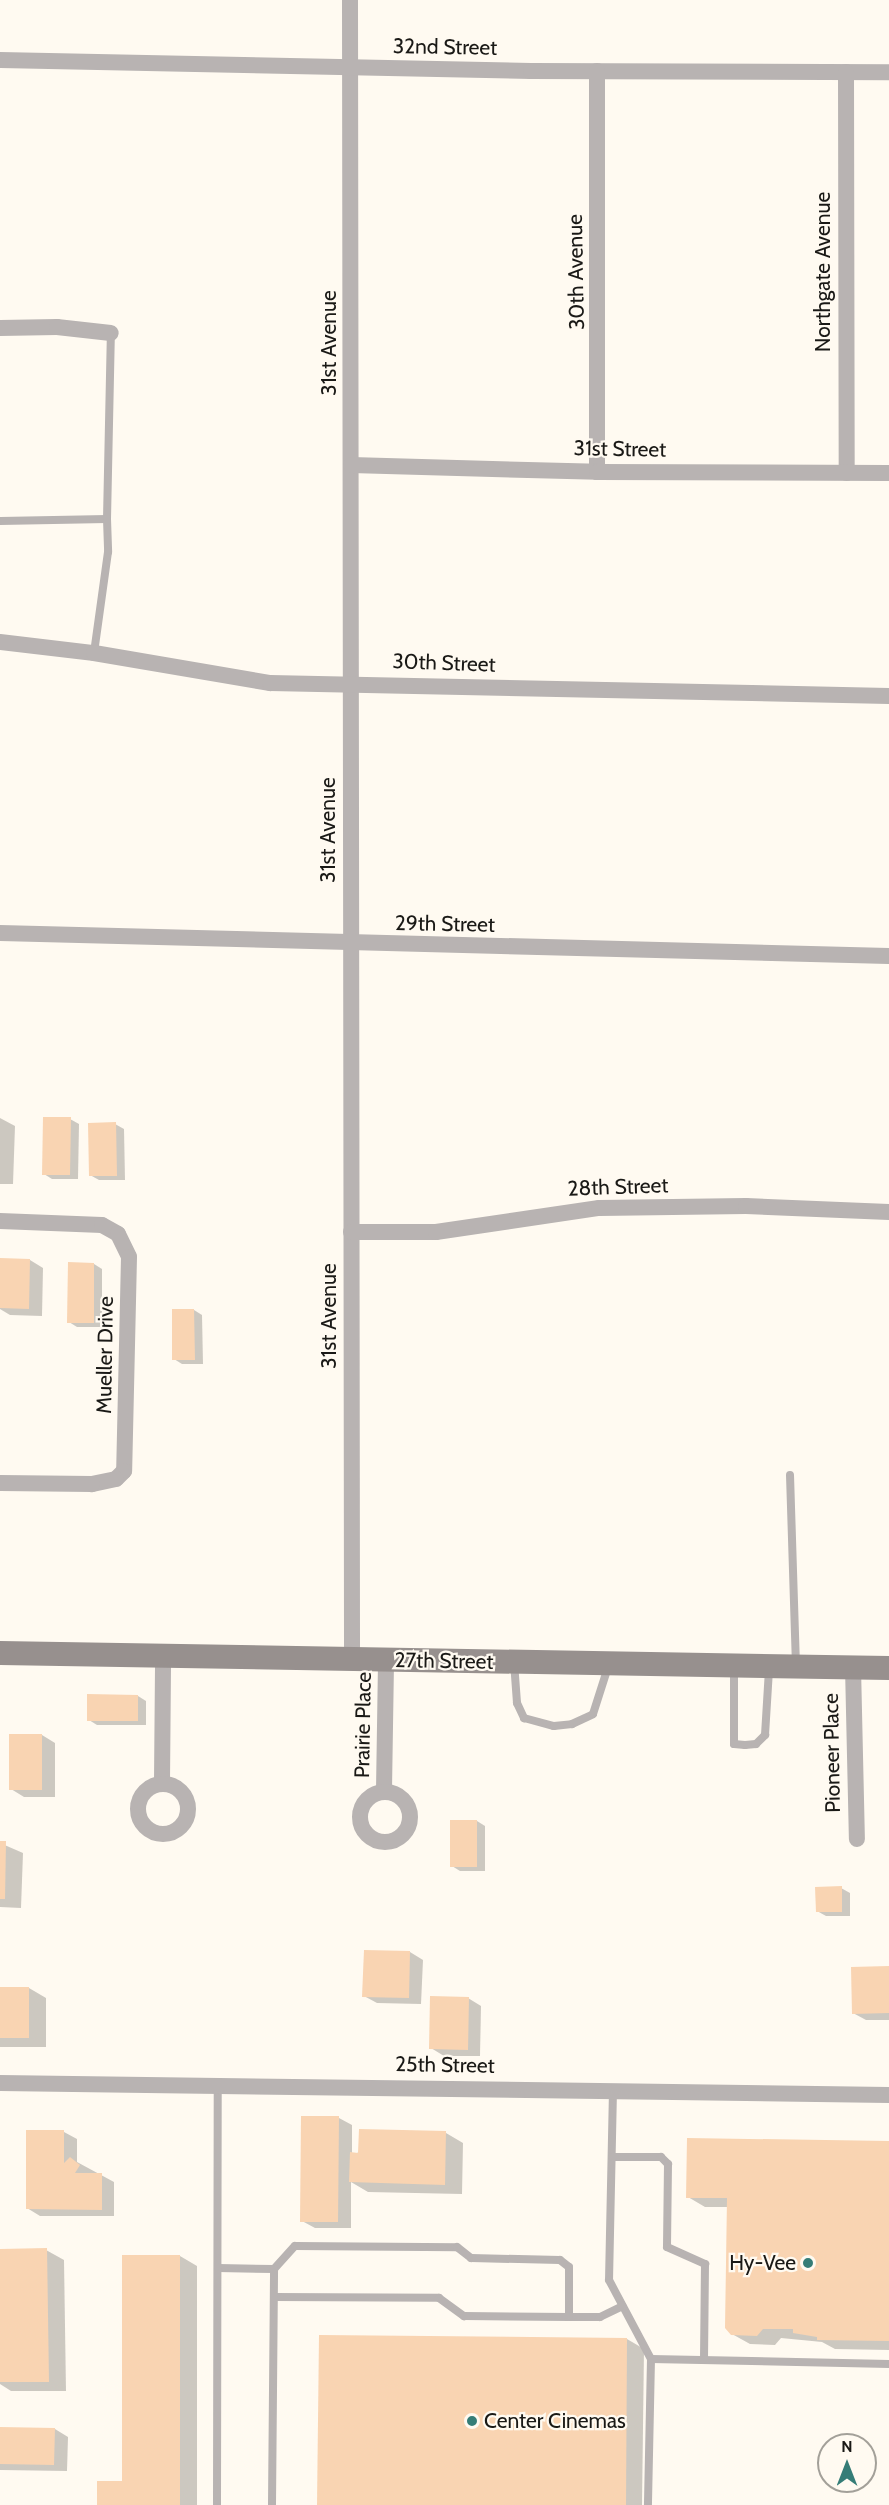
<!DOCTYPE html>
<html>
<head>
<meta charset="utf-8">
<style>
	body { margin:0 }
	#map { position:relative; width:889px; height:2505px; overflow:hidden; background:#fffaf1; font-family:Cabin,sans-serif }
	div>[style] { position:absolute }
	.shadow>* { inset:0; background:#0003 }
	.building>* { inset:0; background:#f9d4b2 }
	.lane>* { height:8px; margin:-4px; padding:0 4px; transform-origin:4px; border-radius:4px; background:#b8b3b2 }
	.street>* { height:16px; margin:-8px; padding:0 8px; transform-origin:8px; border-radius:8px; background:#b8b3b2 }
	.street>.ring { margin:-8px; padding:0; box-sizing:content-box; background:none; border:16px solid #b8b3b2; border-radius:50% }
	.secondary>* { height:24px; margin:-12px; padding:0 12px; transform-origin:12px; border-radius:12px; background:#97908e }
	.dots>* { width:16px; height:16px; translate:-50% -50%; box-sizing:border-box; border:3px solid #fffaf1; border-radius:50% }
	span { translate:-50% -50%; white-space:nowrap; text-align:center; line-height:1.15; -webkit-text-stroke:4.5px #fffaf1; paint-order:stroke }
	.street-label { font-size:21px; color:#1a1916 }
	.poi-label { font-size:21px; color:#1a1916 }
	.right { translate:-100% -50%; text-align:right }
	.left { translate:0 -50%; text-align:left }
	.north { position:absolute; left:817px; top:2433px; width:60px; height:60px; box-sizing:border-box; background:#fffaf1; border:2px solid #a3a099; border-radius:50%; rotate:0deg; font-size:16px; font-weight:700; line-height:24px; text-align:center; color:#1a1916 }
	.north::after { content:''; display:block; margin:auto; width:21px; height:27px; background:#357d77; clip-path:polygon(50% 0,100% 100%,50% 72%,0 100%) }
</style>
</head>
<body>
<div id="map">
	<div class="shadow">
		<div style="clip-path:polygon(0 1118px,15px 1126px,13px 1184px,0 1184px)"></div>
		<div style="clip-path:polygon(70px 1119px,79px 1124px,78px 1179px,52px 1179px,44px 1174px)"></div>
		<div style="clip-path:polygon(115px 1124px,124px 1129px,125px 1180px,99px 1180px,90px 1175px)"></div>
		<div style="clip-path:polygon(0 1260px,30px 1260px,43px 1268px,42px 1316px,10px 1315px,0 1309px)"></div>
		<div style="clip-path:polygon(94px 1264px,102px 1269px,102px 1327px,77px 1327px,69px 1322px)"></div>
		<div style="clip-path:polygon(194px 1310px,202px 1315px,203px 1364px,182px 1364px,174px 1359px)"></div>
		<div style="clip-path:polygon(138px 1696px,146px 1701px,146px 1725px,97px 1725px,89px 1720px)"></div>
		<div style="clip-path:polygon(42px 1735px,55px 1743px,55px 1797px,24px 1797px,11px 1789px)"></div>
		<div style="clip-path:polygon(477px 1821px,485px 1826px,485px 1871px,460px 1871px,452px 1866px)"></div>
		<div style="clip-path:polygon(0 1843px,23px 1853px,21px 1908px,0 1907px)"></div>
		<div style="clip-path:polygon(841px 1888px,850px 1893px,850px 1916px,826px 1916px,817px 1911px)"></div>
		<div style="clip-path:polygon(410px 1952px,423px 1960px,421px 2004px,377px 2003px,364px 1996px)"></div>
		<div style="clip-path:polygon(889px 1967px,889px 2020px,866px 2020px,853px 2013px)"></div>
		<div style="clip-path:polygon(0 1988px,29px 1988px,46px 1998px,46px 2047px,0 2047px)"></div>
		<div style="clip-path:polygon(468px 1998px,481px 2006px,480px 2056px,444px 2056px,431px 2048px)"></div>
		<div style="clip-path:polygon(339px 2118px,352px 2125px,352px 2154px,446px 2133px,463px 2143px,462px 2194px,368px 2192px,351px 2182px,351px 2228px,315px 2228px,302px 2221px)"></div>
		<div style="clip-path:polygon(64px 2132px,77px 2139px,77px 2162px,114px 2182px,114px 2216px,40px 2216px,27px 2208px)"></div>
		<div style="clip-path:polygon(889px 2143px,889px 2350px,835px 2349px,822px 2342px,781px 2338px,775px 2345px,750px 2344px,732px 2334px,729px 2207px,705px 2207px,688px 2197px)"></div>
		<div style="clip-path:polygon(46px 2250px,64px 2260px,66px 2391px,11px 2391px,0 2384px,0 2251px)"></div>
		<div style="clip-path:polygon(180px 2256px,197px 2266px,197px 2505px,98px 2505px,124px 2482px)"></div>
		<div style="clip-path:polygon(627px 2339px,644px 2349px,642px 2505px,318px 2505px)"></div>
		<div style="clip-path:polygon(0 2428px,55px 2429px,68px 2437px,67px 2471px,0 2470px)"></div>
	</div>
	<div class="building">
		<div style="clip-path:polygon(43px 1117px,71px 1117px,70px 1175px,42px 1175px)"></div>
		<div style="clip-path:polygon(116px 1122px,117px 1176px,89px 1176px,88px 1123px)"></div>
		<div style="clip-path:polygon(0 1258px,30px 1259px,29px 1309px,0 1308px)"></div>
		<div style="clip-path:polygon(68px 1262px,94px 1263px,94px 1323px,67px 1323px)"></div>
		<div style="clip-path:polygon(172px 1309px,194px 1309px,195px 1360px,172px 1360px)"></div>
		<div style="clip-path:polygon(87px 1694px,138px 1695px,138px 1721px,87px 1721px)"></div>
		<div style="clip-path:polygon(9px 1734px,42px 1734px,42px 1790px,9px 1790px)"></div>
		<div style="clip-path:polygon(450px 1820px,477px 1820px,477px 1867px,450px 1867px)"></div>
		<div style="clip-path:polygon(0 1841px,6px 1841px,5px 1899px,0 1899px)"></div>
		<div style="clip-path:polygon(842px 1886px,842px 1912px,816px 1912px,815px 1887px)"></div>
		<div style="clip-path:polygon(364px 1950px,410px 1951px,409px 1998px,362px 1997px)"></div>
		<div style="clip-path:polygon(889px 1966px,889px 2013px,852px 2014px,851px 1967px)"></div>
		<div style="clip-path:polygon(0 1987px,29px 1987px,29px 2038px,0 2038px)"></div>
		<div style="clip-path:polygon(430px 1996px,469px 1997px,468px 2050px,429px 2049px)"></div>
		<div style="clip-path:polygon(301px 2116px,339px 2116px,338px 2222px,300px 2222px)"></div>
		<div style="clip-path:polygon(359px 2129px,446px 2131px,445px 2185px,349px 2182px,350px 2152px,358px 2153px)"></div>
		<div style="clip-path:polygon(26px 2130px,64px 2130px,64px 2163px,70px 2157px,80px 2165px,75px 2173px,102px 2173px,102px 2210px,26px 2209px)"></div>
		<div style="clip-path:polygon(687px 2138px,889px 2141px,889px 2341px,817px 2340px,817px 2337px,793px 2333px,793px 2329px,763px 2329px,757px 2336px,731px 2335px,725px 2328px,727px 2198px,686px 2198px)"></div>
		<div style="clip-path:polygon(47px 2248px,49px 2382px,0 2382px,0 2249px)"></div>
		<div style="clip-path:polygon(122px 2255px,180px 2255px,180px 2505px,97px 2505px,97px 2481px,122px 2481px)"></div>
		<div style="clip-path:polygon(319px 2335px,627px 2338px,626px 2505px,317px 2505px)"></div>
		<div style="clip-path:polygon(0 2427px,55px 2428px,54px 2465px,0 2464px)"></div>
	</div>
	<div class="lane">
		<div style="left:107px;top:519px;width:186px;rotate:-88.8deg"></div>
		<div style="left:0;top:521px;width:107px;rotate:-1.1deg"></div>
		<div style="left:107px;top:519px;width:33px;rotate:88deg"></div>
		<div style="left:108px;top:552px;width:102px;rotate:97.9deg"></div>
		<div style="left:790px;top:1475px;width:191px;rotate:88.2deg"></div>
		<div style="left:514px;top:1662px;width:41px;rotate:85.8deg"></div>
		<div style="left:517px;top:1703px;width:17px;rotate:65deg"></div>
		<div style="left:524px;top:1718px;width:31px;rotate:15deg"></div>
		<div style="left:554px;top:1726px;width:18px;rotate:-6deg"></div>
		<div style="left:572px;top:1724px;width:23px;rotate:-25deg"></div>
		<div style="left:593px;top:1714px;width:52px;rotate:-72.3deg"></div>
		<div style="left:734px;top:1669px;width:75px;rotate:90deg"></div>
		<div style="left:734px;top:1744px;width:11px;rotate:5deg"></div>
		<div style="left:745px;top:1745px;width:11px;rotate:-5deg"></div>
		<div style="left:756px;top:1744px;width:13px;rotate:-45deg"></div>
		<div style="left:765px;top:1735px;width:66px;rotate:-86.5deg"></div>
		<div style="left:613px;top:2090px;width:190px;rotate:91.2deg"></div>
		<div style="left:609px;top:2280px;width:89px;rotate:62deg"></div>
		<div style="left:651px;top:2359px;width:146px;rotate:91.2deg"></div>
		<div style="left:612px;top:2157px;width:49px"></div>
		<div style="left:661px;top:2157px;width:10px;rotate:45deg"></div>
		<div style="left:668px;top:2164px;width:83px;rotate:90.7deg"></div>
		<div style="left:667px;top:2247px;width:42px;rotate:24.1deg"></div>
		<div style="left:705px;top:2264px;width:96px;rotate:90.6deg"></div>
		<div style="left:218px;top:2268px;width:56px;rotate:1deg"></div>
		<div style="left:274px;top:2269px;width:31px;rotate:-48deg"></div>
		<div style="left:295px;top:2246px;width:162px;rotate:0.4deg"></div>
		<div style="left:457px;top:2247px;width:18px;rotate:38deg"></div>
		<div style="left:471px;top:2258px;width:89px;rotate:1.3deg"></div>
		<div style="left:560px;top:2260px;width:11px;rotate:38deg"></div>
		<div style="left:569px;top:2267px;width:50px;rotate:90deg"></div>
		<div style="left:569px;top:2317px;width:31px"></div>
		<div style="left:600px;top:2317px;width:25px;rotate:-26deg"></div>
		<div style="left:274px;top:2297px;width:165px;rotate:0.3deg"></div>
		<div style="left:439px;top:2298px;width:31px;rotate:36deg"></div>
		<div style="left:464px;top:2316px;width:105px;rotate:0.5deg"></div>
		<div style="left:651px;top:2359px;width:238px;rotate:1.2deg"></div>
		<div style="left:217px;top:2505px;width:420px;rotate:-89.9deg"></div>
		<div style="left:272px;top:2505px;width:236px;rotate:-89.5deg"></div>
	</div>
	<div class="street">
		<div style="left:350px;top:0;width:1659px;rotate:89.93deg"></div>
		<div style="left:0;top:60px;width:531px;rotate:1.19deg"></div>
		<div style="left:531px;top:71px;width:358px;rotate:0.2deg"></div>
		<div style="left:597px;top:71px;width:401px;rotate:90deg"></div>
		<div style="left:846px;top:72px;width:401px;rotate:89.9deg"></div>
		<div style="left:0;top:328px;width:57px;rotate:-1deg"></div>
		<div style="left:57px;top:327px;width:54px;rotate:6.3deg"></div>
		<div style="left:351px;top:465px;width:246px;rotate:1.6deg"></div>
		<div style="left:597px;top:472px;width:292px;rotate:0.2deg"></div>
		<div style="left:0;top:642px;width:95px;rotate:6.7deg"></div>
		<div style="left:94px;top:653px;width:179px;rotate:9.7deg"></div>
		<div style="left:270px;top:683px;width:619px;rotate:1.2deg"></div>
		<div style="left:0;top:933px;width:889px;rotate:1.48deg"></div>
		<div style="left:0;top:1221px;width:102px;rotate:2.2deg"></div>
		<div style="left:102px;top:1225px;width:18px;rotate:29deg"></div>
		<div style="left:118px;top:1234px;width:25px;rotate:64deg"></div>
		<div style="left:129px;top:1257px;width:214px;rotate:91.3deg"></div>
		<div style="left:124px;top:1471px;width:11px;rotate:135deg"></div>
		<div style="left:116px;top:1479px;width:25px;rotate:168deg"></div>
		<div style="left:92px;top:1484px;width:92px;rotate:-179.4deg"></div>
		<div style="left:351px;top:1232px;width:85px"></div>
		<div style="left:436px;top:1232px;width:165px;rotate:-8.4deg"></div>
		<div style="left:599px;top:1208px;width:147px;rotate:-0.8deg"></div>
		<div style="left:746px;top:1206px;width:143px;rotate:2.4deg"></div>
		<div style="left:853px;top:1667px;width:172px;rotate:88.7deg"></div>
		<div style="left:162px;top:1782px;width:126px;rotate:-89.5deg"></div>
		<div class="ring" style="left:138px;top:1784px;width:34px;height:34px"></div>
		<div style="left:384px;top:1790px;width:130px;rotate:-89.1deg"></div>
		<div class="ring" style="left:360px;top:1792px;width:34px;height:34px"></div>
		<div style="left:0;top:2083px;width:889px;rotate:0.77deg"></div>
	</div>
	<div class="secondary">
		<div style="left:0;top:1653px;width:889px;rotate:0.97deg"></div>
	</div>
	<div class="dots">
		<div style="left:808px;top:2263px;background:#357d77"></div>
		<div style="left:472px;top:2421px;background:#357d77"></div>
	</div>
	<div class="street-label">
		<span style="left:445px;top:47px;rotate:1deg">32nd Street</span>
		<span style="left:576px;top:272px;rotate:-91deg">30th Avenue</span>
		<span style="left:823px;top:272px;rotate:-90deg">Northgate Avenue</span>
		<span style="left:329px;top:343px;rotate:-90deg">31st Avenue</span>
		<span style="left:620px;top:449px;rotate:1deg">31st Street</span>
		<span style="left:444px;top:663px;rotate:2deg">30th Street</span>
		<span style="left:328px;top:830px;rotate:-90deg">31st Avenue</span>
		<span style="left:445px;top:924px;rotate:1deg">29th Street</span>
		<span style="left:618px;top:1187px;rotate:-2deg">28th Street</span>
		<span style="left:329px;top:1316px;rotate:-90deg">31st Avenue</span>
		<span style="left:105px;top:1355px;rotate:-89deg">Mueller Drive</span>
		<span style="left:444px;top:1661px;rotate:1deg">27th Street</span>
		<span style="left:363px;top:1725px;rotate:-89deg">Prairie Place</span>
		<span style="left:832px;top:1753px;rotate:-91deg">Pioneer Place</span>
		<span style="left:445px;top:2065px;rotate:1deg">25th Street</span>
	</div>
	<div class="poi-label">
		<span class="right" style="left:796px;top:2263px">Hy-Vee</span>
		<span class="left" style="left:484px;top:2421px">Center Cinemas</span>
	</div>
	<div class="north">N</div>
</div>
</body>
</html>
